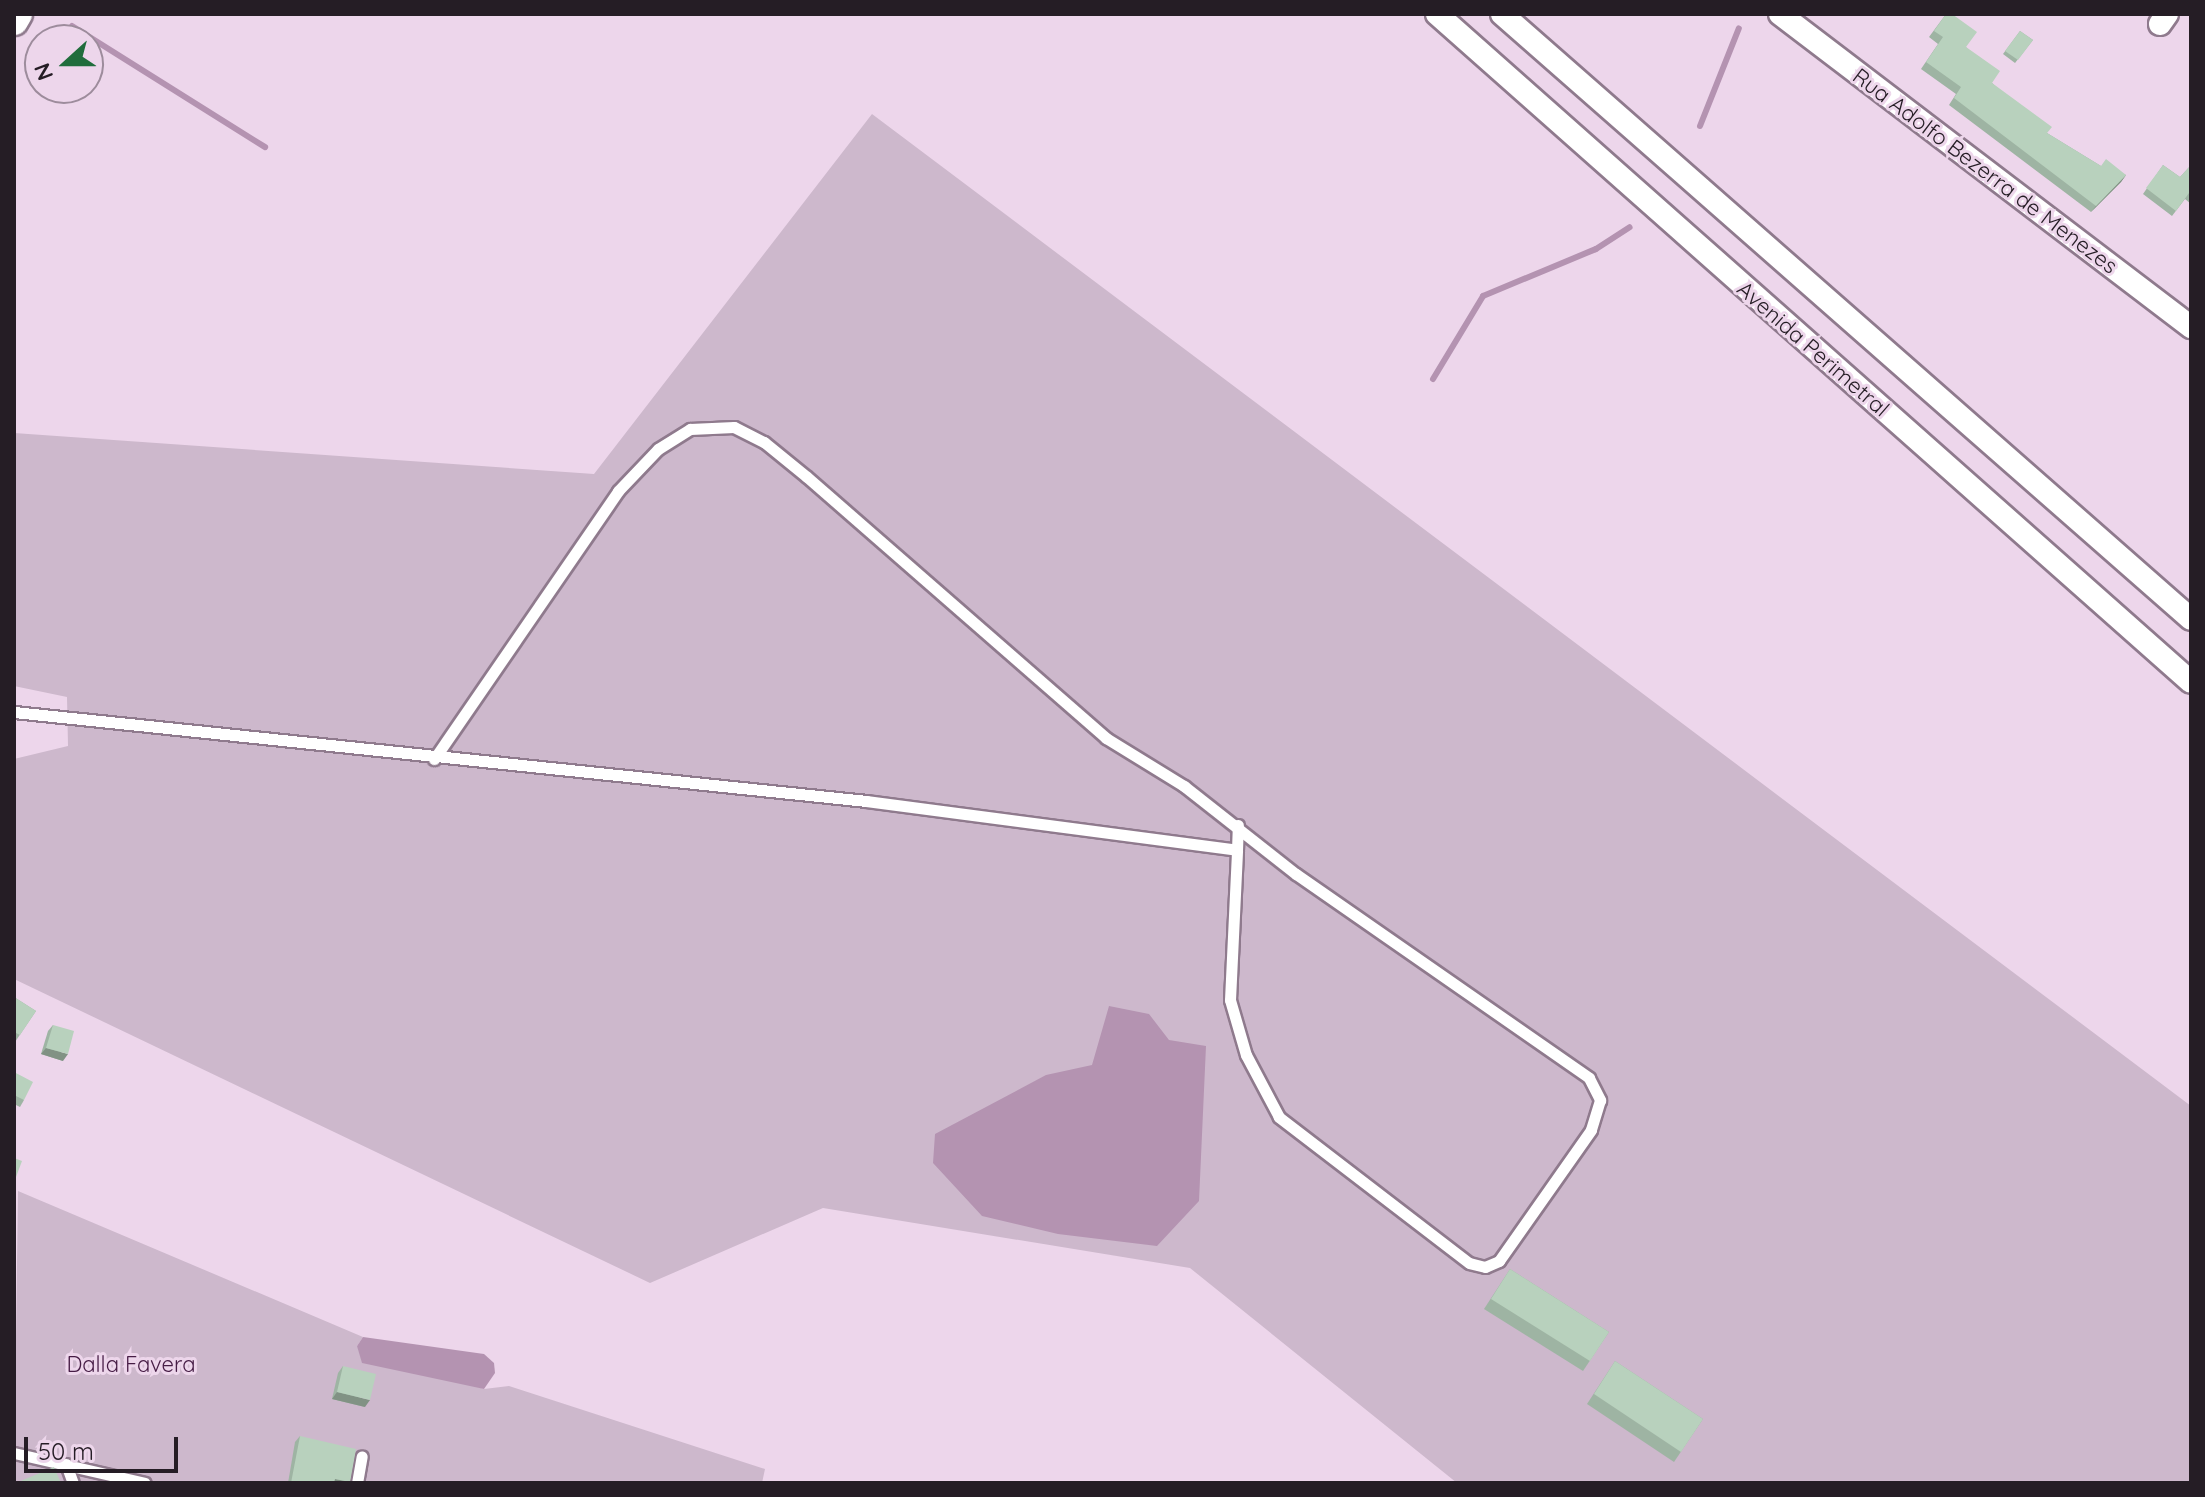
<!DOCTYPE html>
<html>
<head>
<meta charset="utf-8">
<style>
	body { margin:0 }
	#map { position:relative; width:2205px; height:1497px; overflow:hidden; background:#edd6eb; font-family:Quicksand,sans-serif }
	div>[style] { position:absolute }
	.green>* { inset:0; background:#cdb8cc }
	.water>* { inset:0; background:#b493b1 }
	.stream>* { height:6px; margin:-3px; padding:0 3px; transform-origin:3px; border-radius:3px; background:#b493b1 }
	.roads { filter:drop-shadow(2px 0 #8f7a8d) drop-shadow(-2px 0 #8f7a8d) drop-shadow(0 2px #8f7a8d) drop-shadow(0 -2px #8f7a8d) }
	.service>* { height:11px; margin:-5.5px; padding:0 5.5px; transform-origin:5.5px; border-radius:5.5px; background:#fff }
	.minor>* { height:22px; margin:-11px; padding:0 11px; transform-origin:11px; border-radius:11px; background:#fff }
	.tertiary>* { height:28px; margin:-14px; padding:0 14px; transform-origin:14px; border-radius:14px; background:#fff }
	.wall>* { inset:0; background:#9eb4a3 }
	.shaded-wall>* { inset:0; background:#819284 }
	.building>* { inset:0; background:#b8d1bd }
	span { translate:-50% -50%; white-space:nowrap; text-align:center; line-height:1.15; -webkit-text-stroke:6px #edd6eb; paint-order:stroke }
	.street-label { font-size:22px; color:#251d25 }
	.park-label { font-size:22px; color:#461c45 }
	.frame { position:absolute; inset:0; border:16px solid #251d25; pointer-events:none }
	.north { position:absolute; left:24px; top:24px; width:80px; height:80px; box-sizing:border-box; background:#edd6eb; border:2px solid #9d8c9c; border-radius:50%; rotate:249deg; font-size:22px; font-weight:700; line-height:32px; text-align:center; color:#251d25 }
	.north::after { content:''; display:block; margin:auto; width:28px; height:36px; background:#206d3c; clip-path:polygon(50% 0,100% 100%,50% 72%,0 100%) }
	.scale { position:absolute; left:24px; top:1437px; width:154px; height:36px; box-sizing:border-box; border:4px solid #251d25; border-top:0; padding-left:10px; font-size:24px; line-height:28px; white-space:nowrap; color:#251d25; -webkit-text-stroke:6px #edd6eb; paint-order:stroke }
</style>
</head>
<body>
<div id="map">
	<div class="green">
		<div style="clip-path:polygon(872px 114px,2191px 1106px,2191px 1483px,1457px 1483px,1190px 1268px,823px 1208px,650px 1283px,14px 979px,14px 759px,68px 746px,67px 697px,14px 686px,14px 433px,594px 474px)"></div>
		<div style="clip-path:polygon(18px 1191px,363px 1337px,357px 1346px,484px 1389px,509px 1386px,765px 1469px,762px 1483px,14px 1483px)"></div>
	</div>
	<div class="water">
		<div style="clip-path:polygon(1109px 1006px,1149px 1014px,1169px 1040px,1206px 1046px,1199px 1201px,1157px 1246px,1058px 1234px,982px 1216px,933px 1163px,935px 1134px,1046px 1075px,1092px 1065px)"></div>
		<div style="clip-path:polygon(363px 1337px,484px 1354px,494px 1363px,495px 1373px,484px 1389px,362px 1363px,357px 1346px)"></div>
	</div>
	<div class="stream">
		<div style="left:72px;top:26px;width:228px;rotate:32.1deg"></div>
		<div style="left:1700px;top:126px;width:105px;rotate:-68.3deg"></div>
		<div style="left:1433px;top:379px;width:97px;rotate:-58.9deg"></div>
		<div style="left:1483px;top:296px;width:122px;rotate:-22.6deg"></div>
		<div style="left:1596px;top:249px;width:40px;rotate:-32.9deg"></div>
	</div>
	<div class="roads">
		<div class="service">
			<div style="left:14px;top:712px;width:857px;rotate:5.96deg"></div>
			<div style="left:866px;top:801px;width:374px;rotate:7.5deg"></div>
			<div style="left:1237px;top:850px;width:25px;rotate:-88deg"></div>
			<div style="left:434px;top:759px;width:325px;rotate:-55.5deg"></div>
			<div style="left:618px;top:491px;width:58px;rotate:-46.4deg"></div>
			<div style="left:658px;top:449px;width:38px;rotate:-32deg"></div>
			<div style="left:690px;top:429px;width:44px;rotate:-2.6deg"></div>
			<div style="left:734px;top:427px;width:34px;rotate:27deg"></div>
			<div style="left:764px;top:442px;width:55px;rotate:39.1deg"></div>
			<div style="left:807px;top:477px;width:397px;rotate:41.1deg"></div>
			<div style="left:1106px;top:738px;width:92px;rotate:31.6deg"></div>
			<div style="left:1184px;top:786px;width:142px;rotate:38.2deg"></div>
			<div style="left:1296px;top:874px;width:357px;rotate:34.8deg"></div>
			<div style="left:1589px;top:1078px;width:25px;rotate:63deg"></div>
			<div style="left:1600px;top:1100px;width:31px;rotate:107deg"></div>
			<div style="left:1591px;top:1130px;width:160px;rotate:125.1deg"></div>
			<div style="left:1499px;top:1261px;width:15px;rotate:157deg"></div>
			<div style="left:1485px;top:1267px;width:16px;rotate:-166deg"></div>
			<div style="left:1469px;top:1263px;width:240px;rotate:-142.5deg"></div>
			<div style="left:1279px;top:1117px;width:70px;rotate:-118deg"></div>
			<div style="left:1246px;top:1055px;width:57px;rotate:-106.2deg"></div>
			<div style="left:1230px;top:1000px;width:150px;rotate:-87.3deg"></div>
			<div style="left:14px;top:1453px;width:134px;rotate:12.9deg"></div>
			<div style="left:66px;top:1464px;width:20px;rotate:70deg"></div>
			<div style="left:357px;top:1483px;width:27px;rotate:-80deg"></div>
		</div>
		<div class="minor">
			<div style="left:1437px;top:14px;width:1007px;rotate:41.54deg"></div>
			<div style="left:1502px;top:14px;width:917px;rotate:41.29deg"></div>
			<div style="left:1780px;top:14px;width:517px;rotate:37.29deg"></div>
			<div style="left:2160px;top:24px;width:12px;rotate:-55deg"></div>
		</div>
		<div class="tertiary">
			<div style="left:14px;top:21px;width:8px;rotate:-60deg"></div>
		</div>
	</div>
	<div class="wall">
		<div style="clip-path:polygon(1946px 14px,1966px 47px,1992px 83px,2047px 133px,2101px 166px,2126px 175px,2121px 182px,2091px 212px,1949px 105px,1956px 94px,1921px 69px,1938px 44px,1929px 37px)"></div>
		<div style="clip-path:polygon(2020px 31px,2033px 40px,2015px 63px,2003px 54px)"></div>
		<div style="clip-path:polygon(2163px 165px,2180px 177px,2191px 165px,2191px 204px,2185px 199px,2172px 216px,2143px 194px)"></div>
		<div style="clip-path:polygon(14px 997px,36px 1011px,15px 1042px,14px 1042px)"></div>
		<div style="clip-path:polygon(53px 1025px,63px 1061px,41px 1054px,48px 1031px)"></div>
		<div style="clip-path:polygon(14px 1072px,24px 1100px,20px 1107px,14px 1104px)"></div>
		<div style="clip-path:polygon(1510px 1269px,1609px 1332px,1583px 1371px,1484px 1309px)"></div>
		<div style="clip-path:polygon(1615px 1361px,1703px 1419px,1674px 1462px,1587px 1404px)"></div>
		<div style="clip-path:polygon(343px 1366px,365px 1407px,332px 1399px,338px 1373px)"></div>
		<div style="clip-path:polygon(300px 1436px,350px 1482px,349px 1483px,288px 1483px,295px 1442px)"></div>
	</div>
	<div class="shaded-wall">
		<div style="clip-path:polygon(2126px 175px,2121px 182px,2091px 212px,2096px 206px)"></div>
		<div style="clip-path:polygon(46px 1048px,68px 1054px,63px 1061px,41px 1054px)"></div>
		<div style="clip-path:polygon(337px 1392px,370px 1400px,365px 1407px,332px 1399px)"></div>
		<div style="clip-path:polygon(335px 1479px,350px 1482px,349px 1483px,332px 1483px)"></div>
	</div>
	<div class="building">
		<div style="clip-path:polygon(1946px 14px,1952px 14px,1977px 32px,1966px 47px,2000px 71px,1992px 83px,2052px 127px,2047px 133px,2101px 166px,2106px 159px,2126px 175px,2096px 206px,1954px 98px,1961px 87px,1926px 62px,1943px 37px,1934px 31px)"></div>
		<div style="clip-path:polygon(2020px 31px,2033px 40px,2018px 60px,2005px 51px)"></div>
		<div style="clip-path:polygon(2163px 165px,2180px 177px,2191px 165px,2191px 195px,2189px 193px,2176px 211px,2146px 188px)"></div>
		<div style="clip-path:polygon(14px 997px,36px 1011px,20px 1035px,14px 1032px)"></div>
		<div style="clip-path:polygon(53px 1025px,74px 1031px,68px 1054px,46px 1048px)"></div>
		<div style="clip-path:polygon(14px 1072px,33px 1082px,24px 1100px,14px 1095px)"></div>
		<div style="clip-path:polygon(14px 1158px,22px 1161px,16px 1177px,14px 1176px)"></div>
		<div style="clip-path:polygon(1510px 1269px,1609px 1332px,1590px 1361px,1491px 1299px)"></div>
		<div style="clip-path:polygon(1615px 1361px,1703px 1419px,1681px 1452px,1594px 1394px)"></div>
		<div style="clip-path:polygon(343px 1366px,376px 1374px,370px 1400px,337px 1392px)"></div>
		<div style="clip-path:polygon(300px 1436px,356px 1449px,350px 1482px,335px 1479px,334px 1483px,291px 1483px)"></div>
		<div style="clip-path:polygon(54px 1467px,61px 1483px,16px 1483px)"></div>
	</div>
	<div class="street-label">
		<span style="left:1985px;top:171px;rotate:37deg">Rua Adolfo Bezerra de Menezes</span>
		<span style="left:1813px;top:349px;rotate:41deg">Avenida Perimetral</span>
	</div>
	<div class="park-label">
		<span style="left:131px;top:1365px">Dalla Favera</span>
	</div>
	<div class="frame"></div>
	<div class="north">N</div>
	<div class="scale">50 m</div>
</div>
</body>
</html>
